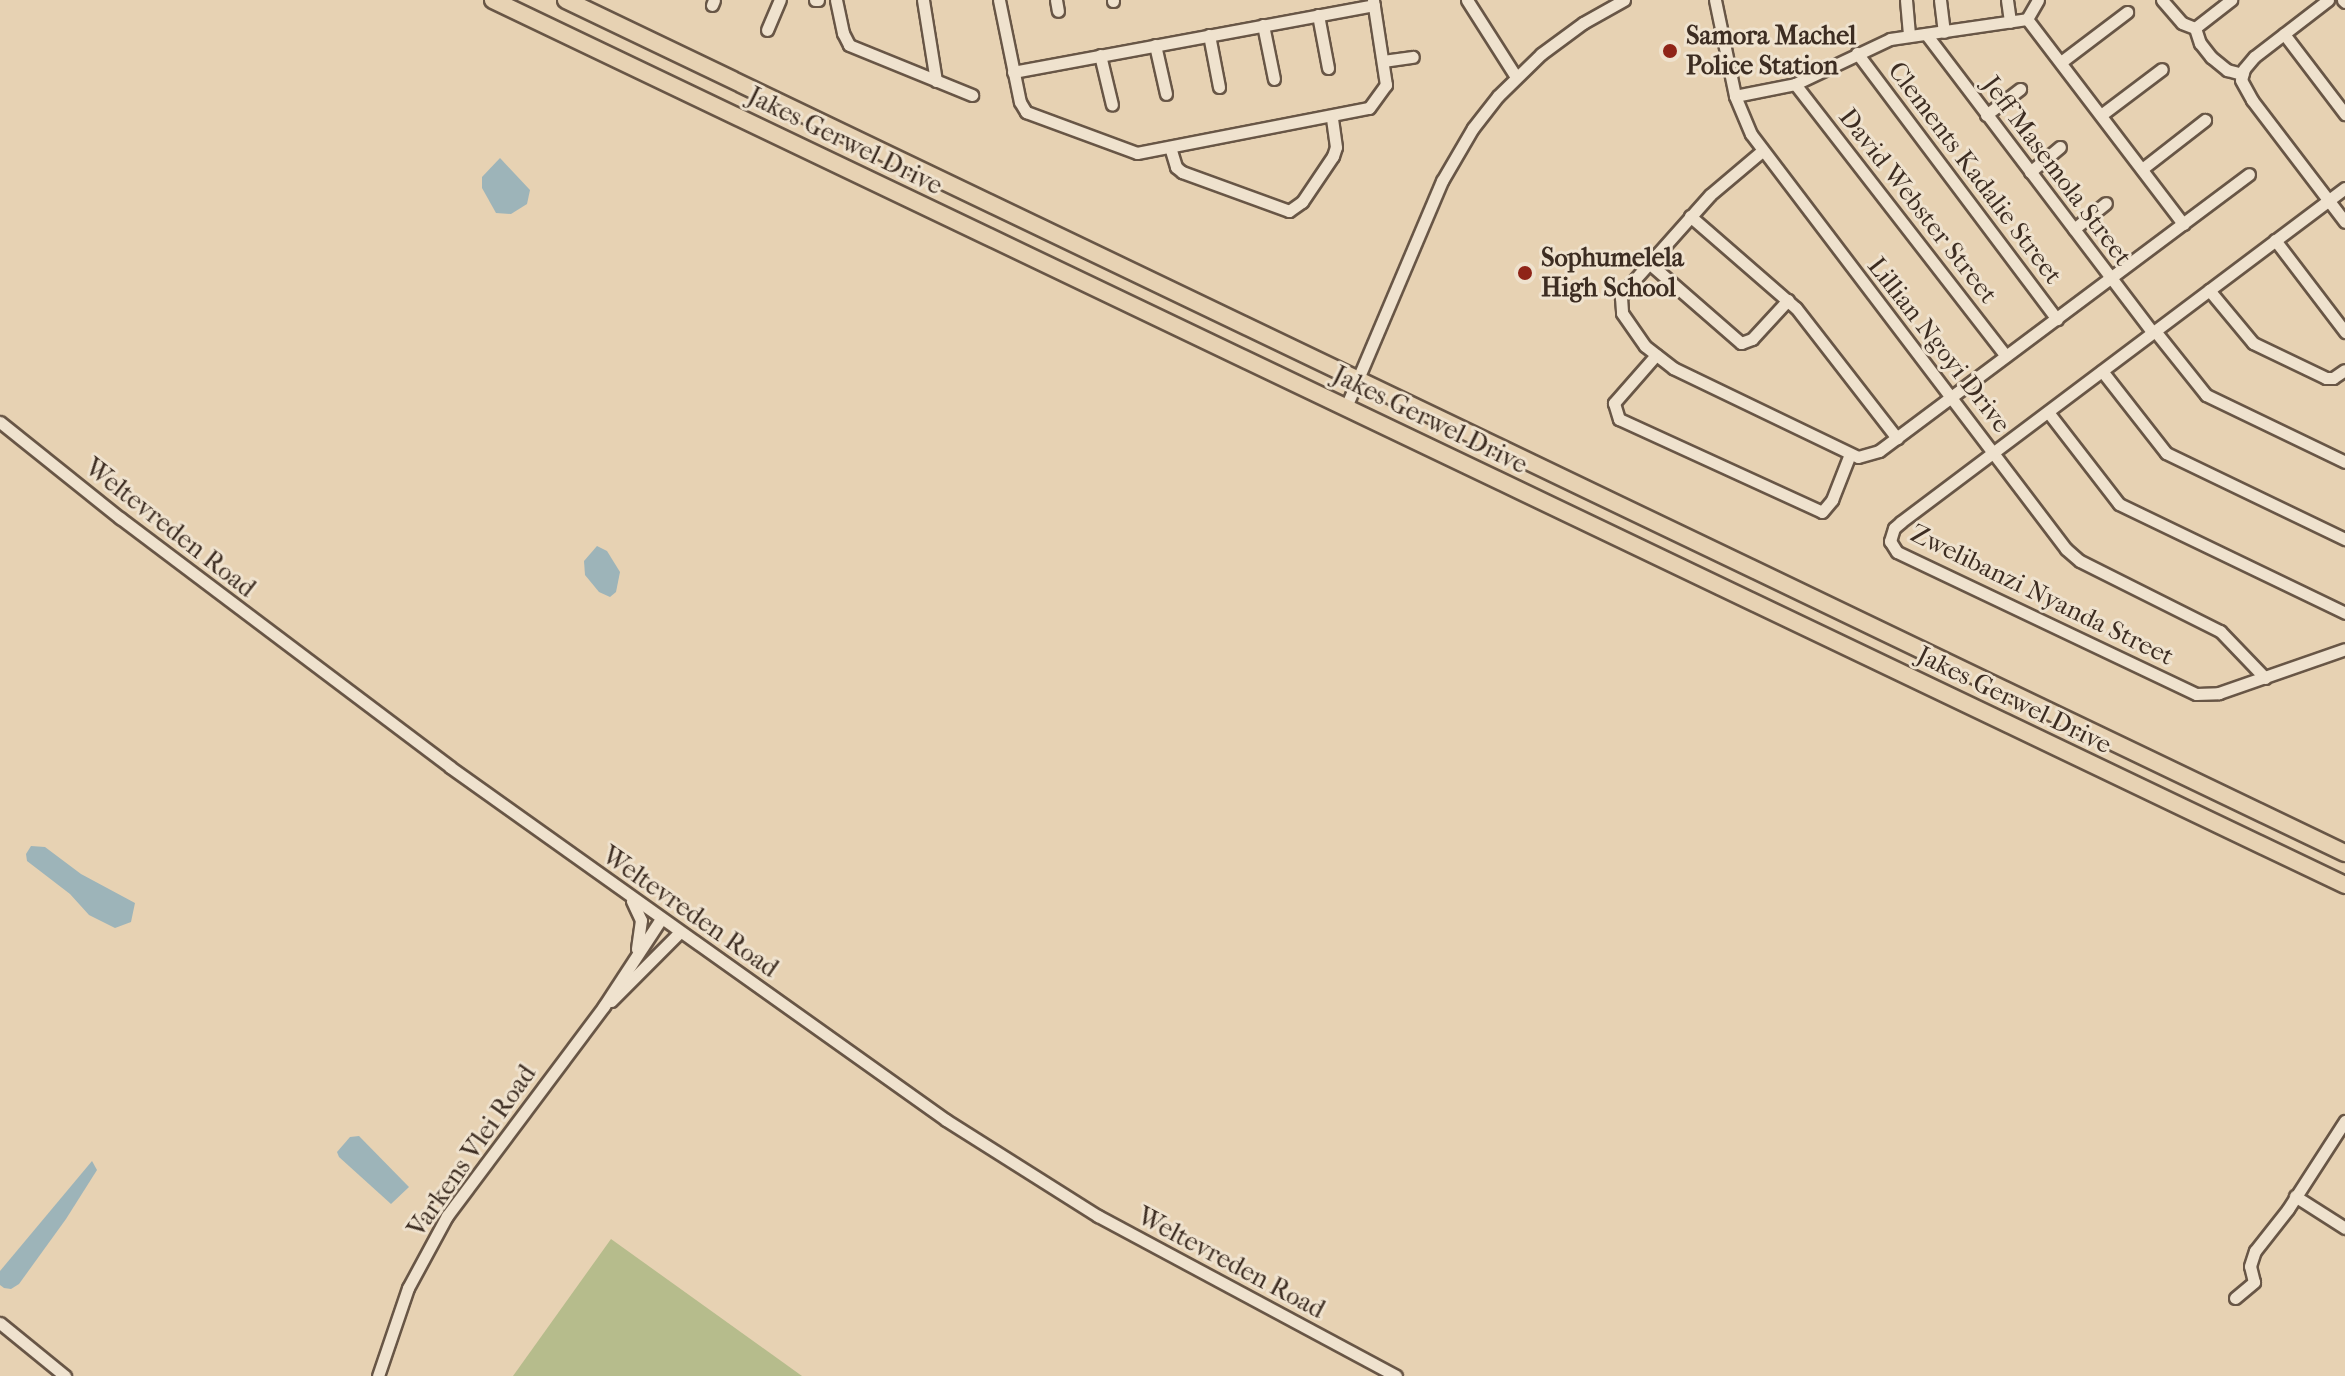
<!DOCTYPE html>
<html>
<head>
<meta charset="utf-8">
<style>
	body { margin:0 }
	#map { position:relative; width:2345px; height:1376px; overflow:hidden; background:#e7d2b3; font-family:"IM FELL French Canon",serif }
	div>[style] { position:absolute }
	.green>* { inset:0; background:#b6bc8c }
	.water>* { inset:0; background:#9db4b9 }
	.roads { filter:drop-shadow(2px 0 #685646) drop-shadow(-2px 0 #685646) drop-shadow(0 2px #685646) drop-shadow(0 -2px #685646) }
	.minor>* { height:11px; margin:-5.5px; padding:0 5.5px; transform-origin:5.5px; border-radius:5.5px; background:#efe2ce }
	.highway>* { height:16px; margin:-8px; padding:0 8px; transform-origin:8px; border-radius:8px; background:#e7d2b3 }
	.dots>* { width:22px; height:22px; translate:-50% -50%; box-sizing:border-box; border:4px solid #efe2ce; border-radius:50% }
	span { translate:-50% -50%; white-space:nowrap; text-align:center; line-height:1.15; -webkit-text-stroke:6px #efe2ce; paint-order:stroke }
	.poi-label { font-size:26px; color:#3d2d22; font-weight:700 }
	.left { translate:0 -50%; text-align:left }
	.street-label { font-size:26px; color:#3d2d22 }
</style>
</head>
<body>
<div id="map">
	<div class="green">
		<div style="clip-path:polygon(611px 1239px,802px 1376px,513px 1376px)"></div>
	</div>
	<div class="water">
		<div style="clip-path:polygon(500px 158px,530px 190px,527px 204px,511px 214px,496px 213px,482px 188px,482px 177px)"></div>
		<div style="clip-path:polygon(597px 546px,607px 551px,620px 572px,616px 592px,610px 597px,599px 592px,585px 575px,584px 561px)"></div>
		<div style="clip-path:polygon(31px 846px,45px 847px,81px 874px,135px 903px,131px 922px,115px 928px,89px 915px,70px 894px,27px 861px,26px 854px)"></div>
		<div style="clip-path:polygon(359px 1136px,409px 1187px,391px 1204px,339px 1157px,337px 1152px,350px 1137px)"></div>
		<div style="clip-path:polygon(92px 1161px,97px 1170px,66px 1219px,19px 1284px,11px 1289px,4px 1288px,0 1285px,0 1271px)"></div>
	</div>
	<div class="roads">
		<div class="minor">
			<div style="left:815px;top:0;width:3px"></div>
			<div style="left:836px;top:0;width:34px;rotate:78deg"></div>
			<div style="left:843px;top:33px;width:13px;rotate:63deg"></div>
			<div style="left:849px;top:45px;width:133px;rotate:22.1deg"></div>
			<div style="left:923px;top:0;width:82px;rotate:80.9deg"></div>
			<div style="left:999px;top:0;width:104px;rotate:78.4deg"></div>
			<div style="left:1020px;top:102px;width:12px;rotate:59deg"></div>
			<div style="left:1026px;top:112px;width:118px;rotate:20.3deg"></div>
			<div style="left:1137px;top:153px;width:236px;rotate:-11deg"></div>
			<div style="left:1369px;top:108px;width:29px;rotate:-54deg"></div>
			<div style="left:1386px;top:85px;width:86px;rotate:-98.7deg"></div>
			<div style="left:1056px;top:0;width:11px;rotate:80deg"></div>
			<div style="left:1113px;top:0;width:1px;rotate:90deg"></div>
			<div style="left:1467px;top:0;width:91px;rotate:57.5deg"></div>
			<div style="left:1715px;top:0;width:98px;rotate:78.2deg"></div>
			<div style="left:1735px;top:96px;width:41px;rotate:67.2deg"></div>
			<div style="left:1751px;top:134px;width:521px;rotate:52.8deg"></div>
			<div style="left:2066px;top:549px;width:18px;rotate:41deg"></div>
			<div style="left:2080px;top:561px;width:157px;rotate:26.6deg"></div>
			<div style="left:2220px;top:631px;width:65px;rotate:46.2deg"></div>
			<div style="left:1906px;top:0;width:36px;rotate:85deg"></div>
			<div style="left:1940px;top:0;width:32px;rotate:83deg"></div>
			<div style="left:2007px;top:0;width:22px;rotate:82deg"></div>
			<div style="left:2162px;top:0;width:30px;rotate:49deg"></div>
			<div style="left:2182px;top:23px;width:14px;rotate:21deg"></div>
			<div style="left:2328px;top:0;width:93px;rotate:142.4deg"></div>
			<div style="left:2254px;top:57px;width:16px;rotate:130deg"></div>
			<div style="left:2244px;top:69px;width:11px;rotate:105deg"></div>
			<div style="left:2241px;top:80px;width:23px;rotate:61deg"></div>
			<div style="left:2252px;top:100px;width:153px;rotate:52.7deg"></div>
			<div style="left:2343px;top:0;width:3px;rotate:45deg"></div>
			<div style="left:712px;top:5px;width:5px;rotate:-68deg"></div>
			<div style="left:1318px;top:15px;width:54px;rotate:79.3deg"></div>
			<div style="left:2027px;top:19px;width:258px;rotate:52.7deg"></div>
			<div style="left:2027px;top:19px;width:22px;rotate:-60deg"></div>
			<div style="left:1263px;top:25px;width:55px;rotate:78.5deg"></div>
			<div style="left:2195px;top:28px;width:16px;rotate:72deg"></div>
			<div style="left:2200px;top:43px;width:18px;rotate:52deg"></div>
			<div style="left:2211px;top:57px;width:21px;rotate:39deg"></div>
			<div style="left:2227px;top:70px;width:16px;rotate:15deg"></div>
			<div style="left:2195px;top:28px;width:46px;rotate:-37.9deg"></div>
			<div style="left:767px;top:30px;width:33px;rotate:-67deg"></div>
			<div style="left:1926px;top:34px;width:375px;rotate:52.8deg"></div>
			<div style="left:2284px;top:34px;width:101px;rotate:52.7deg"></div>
			<div style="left:1209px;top:35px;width:53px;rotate:79.1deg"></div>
			<div style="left:1155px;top:45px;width:50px;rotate:77.3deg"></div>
			<div style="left:1857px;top:53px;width:333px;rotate:53.1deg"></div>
			<div style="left:1100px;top:55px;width:51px;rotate:76.5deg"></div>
			<div style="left:1383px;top:61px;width:30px;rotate:-8deg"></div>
			<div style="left:2061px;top:62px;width:83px;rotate:-37.1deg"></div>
			<div style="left:1013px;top:72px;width:367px;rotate:-10.5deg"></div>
			<div style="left:1795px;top:84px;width:344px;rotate:52.2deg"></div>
			<div style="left:1735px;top:96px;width:61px;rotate:-11.3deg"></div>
			<div style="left:1795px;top:84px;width:105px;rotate:-25.3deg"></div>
			<div style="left:1890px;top:39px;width:138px;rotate:-8.3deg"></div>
			<div style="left:1986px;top:115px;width:43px;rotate:-37.4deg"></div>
			<div style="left:2101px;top:115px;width:76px;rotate:-37deg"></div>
			<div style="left:1170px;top:147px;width:21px;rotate:73deg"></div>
			<div style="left:1176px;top:167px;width:8px;rotate:40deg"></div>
			<div style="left:1182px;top:172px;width:114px;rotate:20deg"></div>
			<div style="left:1289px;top:211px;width:16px;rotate:-35deg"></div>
			<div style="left:1302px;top:202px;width:55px;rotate:-56deg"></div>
			<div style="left:1333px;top:156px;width:9px;rotate:-72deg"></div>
			<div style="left:1336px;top:147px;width:29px;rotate:-98deg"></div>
			<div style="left:1762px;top:151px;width:68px;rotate:139.8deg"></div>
			<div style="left:1710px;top:195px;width:122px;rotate:131.7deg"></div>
			<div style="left:1629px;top:286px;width:14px;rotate:126deg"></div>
			<div style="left:1621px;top:297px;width:16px;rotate:86deg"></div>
			<div style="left:1622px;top:313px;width:40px;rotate:55.1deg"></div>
			<div style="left:1645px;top:346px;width:36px;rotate:38deg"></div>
			<div style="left:1673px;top:368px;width:205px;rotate:25.7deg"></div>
			<div style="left:1858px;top:457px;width:22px;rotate:-16deg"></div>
			<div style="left:1879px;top:451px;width:462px;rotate:-36.8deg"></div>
			<div style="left:2142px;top:169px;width:80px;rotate:-37.9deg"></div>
			<div style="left:2030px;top:172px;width:39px;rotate:-40deg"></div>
			<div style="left:2345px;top:188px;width:556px;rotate:143.05deg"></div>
			<div style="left:1901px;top:522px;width:9px;rotate:139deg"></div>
			<div style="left:1894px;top:528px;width:14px;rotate:107deg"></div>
			<div style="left:1890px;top:541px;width:13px;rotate:58deg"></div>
			<div style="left:1897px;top:552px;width:331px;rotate:25.4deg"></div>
			<div style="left:2196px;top:694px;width:23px;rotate:-2deg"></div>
			<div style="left:2219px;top:693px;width:133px;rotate:-19.2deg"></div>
			<div style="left:1690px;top:216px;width:140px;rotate:41deg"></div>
			<div style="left:1796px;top:308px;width:165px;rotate:52.2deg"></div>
			<div style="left:2074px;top:229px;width:41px;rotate:-39.1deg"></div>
			<div style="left:2275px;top:240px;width:116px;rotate:52.7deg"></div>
			<div style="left:1649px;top:263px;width:122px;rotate:41deg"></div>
			<div style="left:1741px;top:343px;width:12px;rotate:-20deg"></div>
			<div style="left:1752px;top:339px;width:53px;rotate:-47.3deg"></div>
			<div style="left:2209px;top:290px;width:69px;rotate:50.3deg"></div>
			<div style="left:2253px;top:343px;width:81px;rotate:25.6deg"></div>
			<div style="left:2326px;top:378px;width:7px"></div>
			<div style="left:2333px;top:378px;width:14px;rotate:-34deg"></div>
			<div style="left:2155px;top:331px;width:82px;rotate:51.4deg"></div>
			<div style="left:2206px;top:395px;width:154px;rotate:25.7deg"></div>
			<div style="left:1656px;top:355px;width:64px;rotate:131.2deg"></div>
			<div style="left:1614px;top:403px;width:17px;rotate:73deg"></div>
			<div style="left:1619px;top:419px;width:223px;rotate:24.6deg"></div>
			<div style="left:1822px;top:512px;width:16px;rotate:-50deg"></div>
			<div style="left:1832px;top:500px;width:49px;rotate:-68.6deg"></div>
			<div style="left:2102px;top:371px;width:104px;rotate:52deg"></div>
			<div style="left:2166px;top:453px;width:199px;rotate:25.7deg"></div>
			<div style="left:1346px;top:407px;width:246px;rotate:-67deg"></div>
			<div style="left:1442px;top:181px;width:61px;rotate:-59.7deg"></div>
			<div style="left:1473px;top:128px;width:41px;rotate:-52deg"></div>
			<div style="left:1498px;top:96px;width:60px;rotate:-44.3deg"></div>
			<div style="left:1541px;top:54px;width:52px;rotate:-36.4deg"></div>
			<div style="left:1583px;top:23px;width:47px;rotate:-29.3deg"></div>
			<div style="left:2048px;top:412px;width:116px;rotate:52.3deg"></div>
			<div style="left:2119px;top:504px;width:251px;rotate:25.7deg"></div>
			<div style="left:0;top:422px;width:154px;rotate:38.7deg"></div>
			<div style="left:120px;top:518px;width:413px;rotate:37deg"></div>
			<div style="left:450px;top:767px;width:609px;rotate:35.44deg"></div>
			<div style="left:946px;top:1120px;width:180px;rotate:32.3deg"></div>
			<div style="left:1098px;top:1216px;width:338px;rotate:28.2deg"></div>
			<div style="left:632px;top:901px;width:21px;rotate:65deg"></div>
			<div style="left:641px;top:920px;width:29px;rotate:98deg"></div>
			<div style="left:611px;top:1001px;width:98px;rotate:-45deg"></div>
			<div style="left:2295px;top:1196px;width:59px;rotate:32.6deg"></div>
			<div style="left:2235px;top:1298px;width:25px;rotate:-40deg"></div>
			<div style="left:2254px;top:1282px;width:16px;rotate:-104deg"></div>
			<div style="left:2250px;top:1266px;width:16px;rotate:-72deg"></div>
			<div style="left:2255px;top:1251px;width:53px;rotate:-51.8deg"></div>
			<div style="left:2288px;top:1209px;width:105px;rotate:-57.1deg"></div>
			<div style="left:0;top:1323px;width:84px;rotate:39.2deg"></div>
			<div style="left:378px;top:1376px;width:93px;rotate:-71.2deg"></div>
			<div style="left:408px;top:1288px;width:82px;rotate:-61.6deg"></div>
			<div style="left:447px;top:1216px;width:262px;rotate:-53.2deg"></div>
			<div style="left:604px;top:1006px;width:104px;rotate:-56.8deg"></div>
		</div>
		<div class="highway">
			<div style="left:493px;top:0;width:2053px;rotate:25.54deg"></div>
			<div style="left:566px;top:0;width:1973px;rotate:25.62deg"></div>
		</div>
	</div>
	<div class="dots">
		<div style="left:1670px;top:51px;background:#8f2418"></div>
		<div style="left:1525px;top:273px;background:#8f2418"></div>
	</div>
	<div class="poi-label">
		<span class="left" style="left:1686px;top:51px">Samora Machel<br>Police Station</span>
		<span class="left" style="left:1541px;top:273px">Sophumelela<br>High School</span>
	</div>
	<div class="street-label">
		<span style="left:845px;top:141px;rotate:26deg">Jakes Gerwel Drive</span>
		<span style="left:2057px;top:171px;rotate:53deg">Jeff Masemola Street</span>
		<span style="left:1975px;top:173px;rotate:53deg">Clements Kadalie Street</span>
		<span style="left:1918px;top:206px;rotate:52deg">David Webster Street</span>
		<span style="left:1939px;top:345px;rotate:52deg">Lillian Ngoyi Drive</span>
		<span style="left:1430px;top:420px;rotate:26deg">Jakes Gerwel Drive</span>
		<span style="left:170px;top:528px;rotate:38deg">Weltevreden Road</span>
		<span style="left:2042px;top:595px;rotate:26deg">Zwelibanzi Nyanda Street</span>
		<span style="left:2014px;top:700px;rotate:26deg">Jakes Gerwel Drive</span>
		<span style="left:690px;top:912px;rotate:35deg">Weltevreden Road</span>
		<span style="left:472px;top:1151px;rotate:-55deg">Varkens Vlei Road</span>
		<span style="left:1231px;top:1263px;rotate:28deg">Weltevreden Road</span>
	</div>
</div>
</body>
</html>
